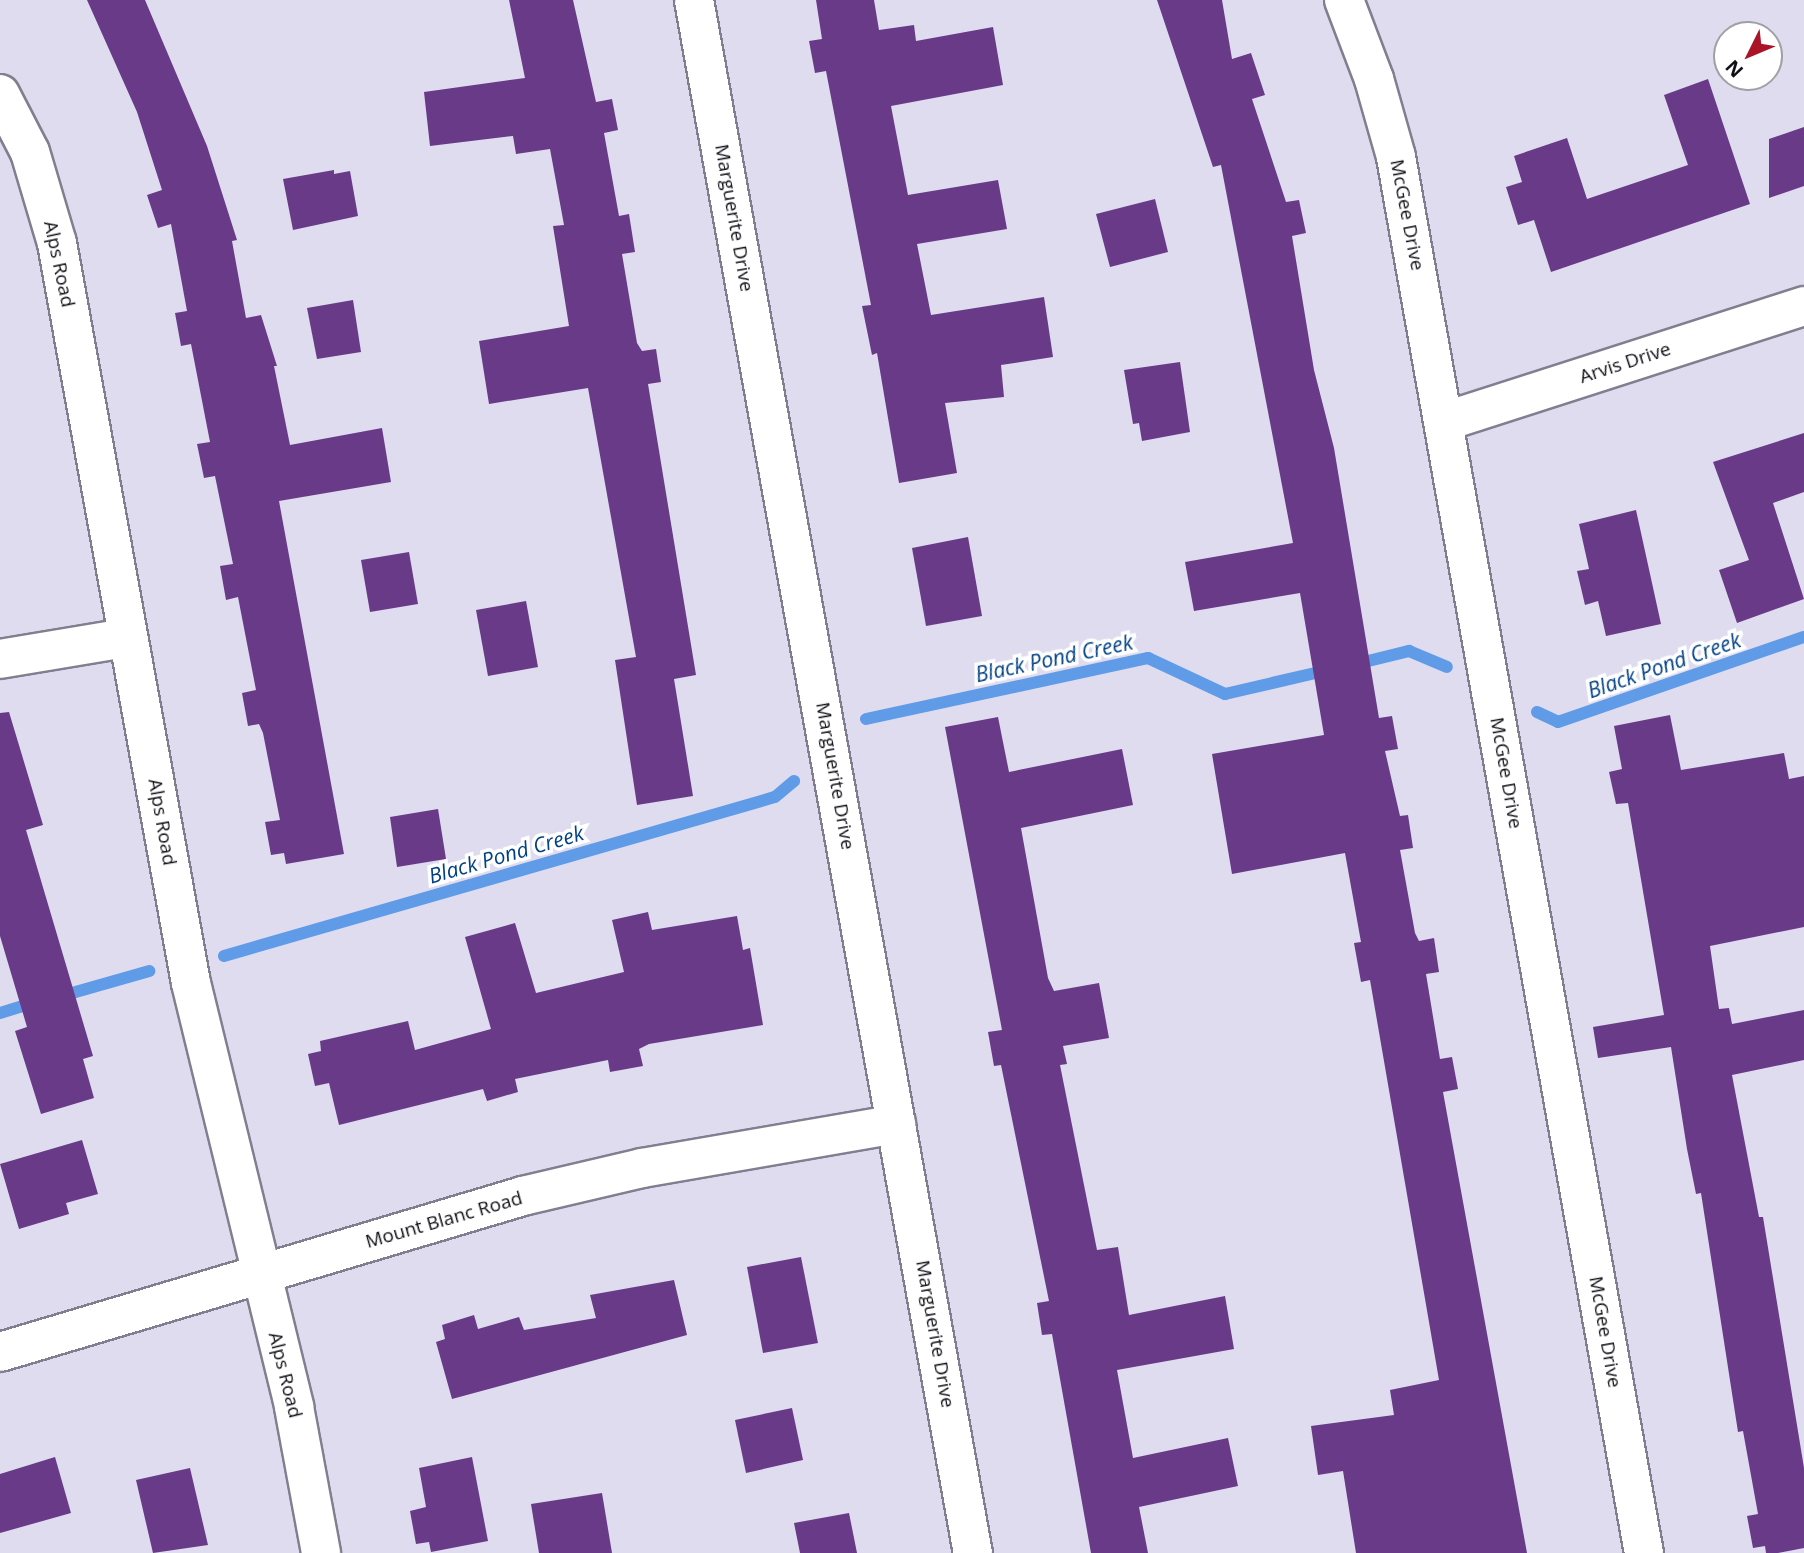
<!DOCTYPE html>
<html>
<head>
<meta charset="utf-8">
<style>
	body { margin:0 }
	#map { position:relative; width:1804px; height:1553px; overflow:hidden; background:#dedcee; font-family:"Open Sans",sans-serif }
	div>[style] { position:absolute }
	.stream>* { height:12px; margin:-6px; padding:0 6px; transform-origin:6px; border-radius:6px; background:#5f9be7 }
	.building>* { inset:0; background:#683a88 }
	.roads { filter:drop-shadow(2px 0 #817f8f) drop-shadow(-2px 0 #817f8f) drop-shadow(0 2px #817f8f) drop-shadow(0 -2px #817f8f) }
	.street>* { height:38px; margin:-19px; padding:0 19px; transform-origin:19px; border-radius:19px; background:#fff }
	span { translate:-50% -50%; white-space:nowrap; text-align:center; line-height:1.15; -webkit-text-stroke:7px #fff; paint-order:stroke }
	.street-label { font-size:19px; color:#111016 }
	.water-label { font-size:21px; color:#004184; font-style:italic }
	.north { position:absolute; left:1713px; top:21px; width:70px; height:70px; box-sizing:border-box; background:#fff; border:2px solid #a09fa2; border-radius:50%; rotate:227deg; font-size:19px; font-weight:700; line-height:28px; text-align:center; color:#111016 }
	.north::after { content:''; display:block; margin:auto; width:24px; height:32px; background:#aa1429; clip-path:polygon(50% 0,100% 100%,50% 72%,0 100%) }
</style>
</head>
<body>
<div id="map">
	<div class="stream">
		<div style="left:1356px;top:664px;width:55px;rotate:-13.8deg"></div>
		<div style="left:1409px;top:651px;width:41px;rotate:22.8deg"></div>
		<div style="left:1537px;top:712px;width:23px;rotate:25deg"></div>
		<div style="left:1558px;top:722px;width:260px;rotate:-19.1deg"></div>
		<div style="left:866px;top:719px;width:289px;rotate:-12.2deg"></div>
		<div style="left:1148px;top:658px;width:85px;rotate:25.1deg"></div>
		<div style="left:1225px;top:694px;width:106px;rotate:-13.1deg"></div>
		<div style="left:224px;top:956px;width:573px;rotate:-16.1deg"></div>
		<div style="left:775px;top:797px;width:25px;rotate:-40deg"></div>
		<div style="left:58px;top:997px;width:95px;rotate:-15.9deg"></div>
		<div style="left:0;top:1013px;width:39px;rotate:-17deg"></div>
	</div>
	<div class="building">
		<div style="clip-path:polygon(87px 0,145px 0,207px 146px,237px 240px,232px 241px,246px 318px,261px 315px,277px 366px,274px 366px,290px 445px,382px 428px,391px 482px,279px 501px,344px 854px,286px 864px,284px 853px,271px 855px,265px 822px,280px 820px,263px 733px,259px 724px,248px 726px,242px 693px,256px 690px,238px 597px,226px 600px,220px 566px,233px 564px,215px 476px,204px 478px,197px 444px,210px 442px,191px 344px,181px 346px,175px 313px,187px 311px,171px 224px,158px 228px,147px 195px,162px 190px,137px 112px)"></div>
		<div style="clip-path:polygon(509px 0,573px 0,596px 102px,612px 99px,618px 130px,604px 133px,619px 216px,629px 214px,635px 252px,622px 254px,637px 343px,642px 351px,656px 349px,661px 382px,648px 384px,696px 675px,674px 679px,693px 796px,637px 805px,615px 660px,636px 657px,588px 388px,489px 404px,479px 341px,569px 326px,553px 226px,564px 225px,550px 149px,516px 154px,513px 136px,430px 146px,424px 92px,525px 78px)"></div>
		<div style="clip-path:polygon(816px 0,874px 0,879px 30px,914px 25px,916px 41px,993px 27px,1003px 85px,891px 106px,908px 195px,998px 180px,1007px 229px,917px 244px,931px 315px,1044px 297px,1053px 357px,1001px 365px,1004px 397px,945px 403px,957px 473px,899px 483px,877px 353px,872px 355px,862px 306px,871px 305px,826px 71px,815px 73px,809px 41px,822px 39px)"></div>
		<div style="clip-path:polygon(1157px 0,1222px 0,1232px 59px,1251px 53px,1265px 95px,1252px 99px,1286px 202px,1299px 200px,1306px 233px,1292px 236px,1314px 370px,1334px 448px,1379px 718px,1392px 716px,1398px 749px,1385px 751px,1400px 816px,1408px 815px,1413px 848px,1400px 850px,1415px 933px,1419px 941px,1434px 938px,1439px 972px,1426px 974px,1440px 1059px,1452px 1057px,1458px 1089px,1443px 1092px,1527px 1553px,1356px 1553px,1343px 1471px,1318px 1475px,1311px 1426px,1394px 1415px,1390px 1390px,1439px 1380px,1370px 980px,1361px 982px,1354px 943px,1361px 942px,1345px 853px,1232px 874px,1212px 754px,1324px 735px,1300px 593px,1194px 611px,1185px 562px,1293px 543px,1221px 165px,1213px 167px)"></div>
		<div style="clip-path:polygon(1708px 79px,1750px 204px,1551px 272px,1534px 220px,1518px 225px,1506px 187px,1522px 182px,1514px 156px,1567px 138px,1587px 199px,1688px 165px,1664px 95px)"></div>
		<div style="clip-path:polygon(1804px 127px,1804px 186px,1769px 198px,1769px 139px)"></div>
		<div style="clip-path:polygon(334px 170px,334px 174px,350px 171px,358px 216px,293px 230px,283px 179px)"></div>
		<div style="clip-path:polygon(1155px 199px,1168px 252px,1110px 267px,1096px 214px)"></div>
		<div style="clip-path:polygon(353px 300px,361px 352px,317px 359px,307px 308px)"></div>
		<div style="clip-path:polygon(1180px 362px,1190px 432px,1142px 441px,1139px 423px,1133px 424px,1124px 370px)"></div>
		<div style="clip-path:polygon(1804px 433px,1804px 492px,1773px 503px,1804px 599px,1737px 623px,1719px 570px,1749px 560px,1713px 462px)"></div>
		<div style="clip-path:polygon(1636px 510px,1661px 624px,1606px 636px,1598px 601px,1585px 605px,1577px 571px,1589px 569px,1579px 524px)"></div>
		<div style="clip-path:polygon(968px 537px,982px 616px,926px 626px,912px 548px)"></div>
		<div style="clip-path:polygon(409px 552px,418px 604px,370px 612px,361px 560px)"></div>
		<div style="clip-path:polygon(526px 601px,538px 667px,488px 676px,476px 610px)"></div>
		<div style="clip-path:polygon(9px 712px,43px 825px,26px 830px,93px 1056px,83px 1059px,94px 1098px,41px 1114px,15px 1031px,27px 1027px,0 936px,0 713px)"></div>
		<div style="clip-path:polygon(1670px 715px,1681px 770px,1784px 753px,1789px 779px,1804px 776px,1804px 927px,1710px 946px,1719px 1009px,1729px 1008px,1732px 1024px,1804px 1010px,1804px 1060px,1732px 1075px,1759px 1217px,1763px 1217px,1804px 1468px,1804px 1548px,1778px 1553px,1766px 1553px,1765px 1546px,1753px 1548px,1747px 1516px,1758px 1514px,1743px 1431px,1738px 1432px,1701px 1193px,1696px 1194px,1687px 1149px,1671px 1047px,1598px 1058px,1593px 1027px,1664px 1015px,1628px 803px,1616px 804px,1609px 772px,1622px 769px,1614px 726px)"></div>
		<div style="clip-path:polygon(998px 717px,1009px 772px,1122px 749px,1133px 805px,1021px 828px,1048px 978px,1054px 991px,1099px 983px,1109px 1038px,1063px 1046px,1067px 1064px,1060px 1065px,1097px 1250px,1118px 1247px,1129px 1315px,1225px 1296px,1234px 1349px,1117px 1370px,1133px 1458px,1228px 1438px,1238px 1486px,1139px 1507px,1148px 1553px,1091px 1553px,1052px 1334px,1042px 1335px,1037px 1303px,1049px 1301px,1001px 1065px,994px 1066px,988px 1032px,1002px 1030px,945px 727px)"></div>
		<div style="clip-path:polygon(438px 809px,446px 859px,397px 867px,390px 817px)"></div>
		<div style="clip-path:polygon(648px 912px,652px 930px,737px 916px,743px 950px,750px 948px,763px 1025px,649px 1044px,639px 1049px,643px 1066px,610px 1072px,608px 1060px,515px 1079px,518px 1092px,487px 1101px,483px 1089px,339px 1125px,329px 1083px,315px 1086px,308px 1054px,321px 1051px,320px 1041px,408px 1021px,415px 1050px,491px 1029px,465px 937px,515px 923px,536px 993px,624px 972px,612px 920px)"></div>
		<div style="clip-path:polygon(82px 1140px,98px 1194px,66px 1203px,69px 1214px,19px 1229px,0 1164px)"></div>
		<div style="clip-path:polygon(801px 1257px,818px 1343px,763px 1353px,747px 1267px)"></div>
		<div style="clip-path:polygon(674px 1280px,687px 1335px,452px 1399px,436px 1342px,445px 1339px,442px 1325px,474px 1315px,478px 1329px,519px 1317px,524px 1330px,596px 1318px,590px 1295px)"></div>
		<div style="clip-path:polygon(792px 1408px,803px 1460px,746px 1473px,735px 1420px)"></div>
		<div style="clip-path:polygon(55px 1457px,71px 1513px,0 1533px,0 1474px)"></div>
		<div style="clip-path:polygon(472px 1457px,488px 1541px,431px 1552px,429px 1542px,416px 1544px,410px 1511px,426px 1507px,419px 1468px)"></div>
		<div style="clip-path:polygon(190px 1468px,208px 1545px,153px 1553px,136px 1480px)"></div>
		<div style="clip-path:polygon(602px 1493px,612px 1553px,539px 1553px,531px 1504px)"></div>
		<div style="clip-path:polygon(849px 1513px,857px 1553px,800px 1553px,794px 1523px)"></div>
	</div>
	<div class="roads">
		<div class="street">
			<div style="left:694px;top:0;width:1578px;rotate:79.82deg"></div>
			<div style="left:1344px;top:0;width:85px;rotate:69.2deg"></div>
			<div style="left:1374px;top:79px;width:81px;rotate:74.2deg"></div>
			<div style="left:1396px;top:157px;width:1418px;rotate:79.93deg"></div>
			<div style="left:0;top:94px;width:65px;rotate:62.7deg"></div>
			<div style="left:30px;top:152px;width:95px;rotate:73.5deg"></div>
			<div style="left:57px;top:243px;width:752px;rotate:79.74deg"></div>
			<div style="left:191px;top:983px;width:436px;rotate:76.3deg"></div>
			<div style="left:294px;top:1407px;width:148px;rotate:79.5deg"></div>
			<div style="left:1446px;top:421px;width:376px;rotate:-17.8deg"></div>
			<div style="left:0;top:659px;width:128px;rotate:-9.5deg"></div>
			<div style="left:0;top:1352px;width:546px;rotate:-16.61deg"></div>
			<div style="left:523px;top:1196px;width:122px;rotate:-13.2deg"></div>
			<div style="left:642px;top:1168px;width:258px;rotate:-9.8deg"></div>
		</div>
	</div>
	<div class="street-label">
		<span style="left:1407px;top:215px;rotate:79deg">McGee Drive</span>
		<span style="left:734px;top:218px;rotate:80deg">Marguerite Drive</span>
		<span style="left:59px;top:264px;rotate:78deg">Alps Road</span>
		<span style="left:1625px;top:363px;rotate:-18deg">Arvis Drive</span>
		<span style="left:1506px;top:773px;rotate:80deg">McGee Drive</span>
		<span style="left:835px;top:776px;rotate:80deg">Marguerite Drive</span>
		<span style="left:162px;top:822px;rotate:80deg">Alps Road</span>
		<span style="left:444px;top:1220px;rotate:-16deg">Mount Blanc Road</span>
		<span style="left:1605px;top:1332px;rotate:80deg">McGee Drive</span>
		<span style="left:935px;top:1334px;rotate:80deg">Marguerite Drive</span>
		<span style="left:285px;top:1375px;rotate:76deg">Alps Road</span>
	</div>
	<div class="water-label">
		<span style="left:1054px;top:658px;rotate:-12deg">Black Pond Creek</span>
		<span style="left:1664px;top:665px;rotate:-19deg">Black Pond Creek</span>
		<span style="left:506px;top:854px;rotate:-16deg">Black Pond Creek</span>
	</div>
	<div class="north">N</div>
</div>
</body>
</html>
